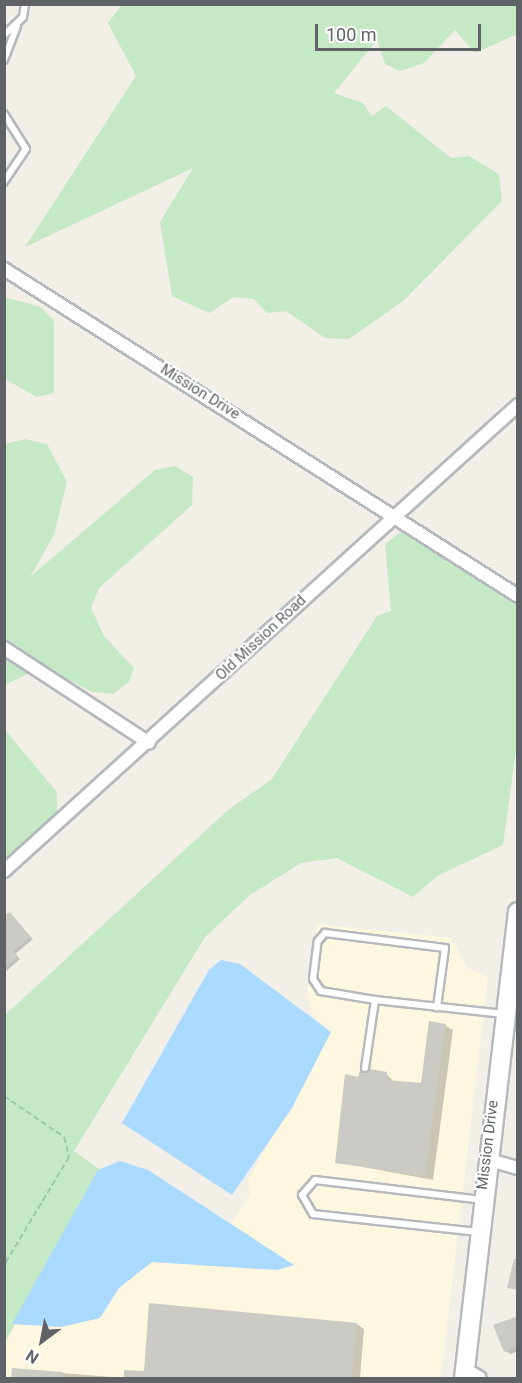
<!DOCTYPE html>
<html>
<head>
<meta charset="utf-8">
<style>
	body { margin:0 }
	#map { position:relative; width:522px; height:1383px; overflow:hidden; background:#f1efe8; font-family:Roboto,sans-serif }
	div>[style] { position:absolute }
	.commercial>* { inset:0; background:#fef7e0 }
	.green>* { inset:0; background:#c5e8c5 }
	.water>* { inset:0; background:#aadaff }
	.shadow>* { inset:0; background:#0003 }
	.building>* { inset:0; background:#cccac5 }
	.path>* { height:2px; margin-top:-1px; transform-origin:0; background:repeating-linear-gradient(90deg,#9cc7a9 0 6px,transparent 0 9px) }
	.roads { filter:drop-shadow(2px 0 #b5b8bc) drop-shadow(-2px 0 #b5b8bc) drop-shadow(0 2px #b5b8bc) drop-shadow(0 -2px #b5b8bc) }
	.lane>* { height:6px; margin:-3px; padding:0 3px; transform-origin:3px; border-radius:3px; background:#fff }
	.street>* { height:12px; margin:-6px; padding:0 6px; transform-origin:6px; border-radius:6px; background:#fff }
	.secondary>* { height:18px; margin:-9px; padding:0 9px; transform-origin:9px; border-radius:9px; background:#fff }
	span { translate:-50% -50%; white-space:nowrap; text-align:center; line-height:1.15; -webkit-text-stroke:4.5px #fff; paint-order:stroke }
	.street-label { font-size:15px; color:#5f6368 }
	.frame { position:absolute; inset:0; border:6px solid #5f6368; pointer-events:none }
	.north { position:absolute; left:12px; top:1311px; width:60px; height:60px; -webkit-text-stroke:4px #fff; paint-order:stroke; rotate:212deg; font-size:16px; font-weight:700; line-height:24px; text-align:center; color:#5f6368 }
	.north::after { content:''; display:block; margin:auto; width:21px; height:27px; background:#5f6368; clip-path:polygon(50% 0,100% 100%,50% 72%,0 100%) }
	.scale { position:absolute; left:315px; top:24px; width:166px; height:27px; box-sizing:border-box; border:3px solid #5f6368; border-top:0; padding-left:8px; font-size:18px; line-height:21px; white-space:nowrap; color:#5f6368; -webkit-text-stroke:4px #fff; paint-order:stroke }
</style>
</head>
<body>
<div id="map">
	<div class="commercial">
		<div style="clip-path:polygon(317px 924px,451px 938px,467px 968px,488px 977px,441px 1378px,5px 1378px,5px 1343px,12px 1324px,61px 1327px,100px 1318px,119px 1288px,152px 1262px,277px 1270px,294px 1265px,231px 1224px,250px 1195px,248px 1180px,331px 1032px,312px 1014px,307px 993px)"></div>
	</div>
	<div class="green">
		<div style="clip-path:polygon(122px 5px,517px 5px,517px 34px,475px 53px,455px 30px,424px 63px,400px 71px,385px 64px,377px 40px,334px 93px,363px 103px,372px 116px,386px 106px,451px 158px,469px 156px,499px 174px,502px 201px,403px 301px,349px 339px,325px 338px,286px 311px,267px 313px,254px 299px,234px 297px,209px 313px,172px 296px,160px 222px,193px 168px,25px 247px,136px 76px,108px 23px)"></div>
		<div style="clip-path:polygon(4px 297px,41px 307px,54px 321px,54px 393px,37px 397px,5px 379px)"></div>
		<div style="clip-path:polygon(25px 439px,47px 444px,67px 482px,54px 535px,30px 577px,155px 470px,175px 466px,193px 477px,192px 505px,99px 588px,91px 608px,104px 636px,134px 668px,129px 682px,113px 694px,92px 692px,60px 675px,28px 674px,5px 685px,5px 444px)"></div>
		<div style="clip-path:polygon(405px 529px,517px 595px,517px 743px,503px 845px,437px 876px,413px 897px,337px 858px,301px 863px,250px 895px,205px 937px,74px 1151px,99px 1169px,5px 1343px,5px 1015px,228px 810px,272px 779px,377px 616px,391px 611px,385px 544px)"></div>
		<div style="clip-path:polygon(5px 730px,57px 792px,57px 814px,5px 863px)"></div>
	</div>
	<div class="water">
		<div style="clip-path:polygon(221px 960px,240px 964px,331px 1032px,292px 1108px,232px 1195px,122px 1123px,209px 970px)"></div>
		<div style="clip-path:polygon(120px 1161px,148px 1170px,294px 1265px,277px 1270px,152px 1262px,119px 1288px,100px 1318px,61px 1327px,12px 1324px,98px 1170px)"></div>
	</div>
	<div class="shadow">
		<div style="clip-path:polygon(4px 912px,33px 939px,15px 954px,20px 959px,4px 973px)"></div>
		<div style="clip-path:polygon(446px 1026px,453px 1030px,433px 1180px,336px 1162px,359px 1078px,386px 1073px,394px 1082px,423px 1085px)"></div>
		<div style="clip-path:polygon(518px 1318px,518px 1351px,511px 1354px,505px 1351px)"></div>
		<div style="clip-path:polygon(357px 1324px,364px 1329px,360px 1378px,125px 1378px,126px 1371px,145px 1373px)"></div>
		<div style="clip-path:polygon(13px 1369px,124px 1378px,13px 1378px)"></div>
	</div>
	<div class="building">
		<div style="clip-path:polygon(10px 912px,31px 937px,13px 951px,18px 956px,4px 969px,4px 916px)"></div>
		<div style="clip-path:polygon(429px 1021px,446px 1024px,425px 1176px,335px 1163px,345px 1074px,358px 1077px,360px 1070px,370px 1069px,387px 1072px,387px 1080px,421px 1083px)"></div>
		<div style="clip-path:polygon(514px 1259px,518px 1260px,518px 1290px,507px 1288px)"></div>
		<div style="clip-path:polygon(149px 1303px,357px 1323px,352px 1378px,124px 1378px,124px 1370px,144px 1371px)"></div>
		<div style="clip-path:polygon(518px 1316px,518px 1346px,504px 1352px,493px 1325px)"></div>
		<div style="clip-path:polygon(12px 1368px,63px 1372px,62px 1378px,11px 1378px)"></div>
	</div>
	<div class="path">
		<div style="left:4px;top:1096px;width:73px;rotate:34.3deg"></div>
		<div style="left:64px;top:1137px;width:21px;rotate:76deg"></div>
		<div style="left:69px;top:1157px;width:126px;rotate:121deg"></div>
	</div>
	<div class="roads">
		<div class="lane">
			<div style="left:4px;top:35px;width:26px;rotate:-43deg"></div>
			<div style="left:23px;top:17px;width:13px;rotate:-81deg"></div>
			<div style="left:4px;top:60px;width:36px;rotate:-69deg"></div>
			<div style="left:4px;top:114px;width:41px;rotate:57.8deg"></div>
			<div style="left:26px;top:149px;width:40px;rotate:124deg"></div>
			<div style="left:375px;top:1000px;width:55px;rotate:-170.5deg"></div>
			<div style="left:321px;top:991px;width:14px;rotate:-124deg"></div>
			<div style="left:313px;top:979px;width:38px;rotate:-83deg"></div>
			<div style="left:318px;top:941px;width:11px;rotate:-49deg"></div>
			<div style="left:325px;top:933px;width:121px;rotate:7.1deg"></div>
			<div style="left:445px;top:948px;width:60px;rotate:97.7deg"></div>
			<div style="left:365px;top:1068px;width:69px;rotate:-81.6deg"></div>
			<div style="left:375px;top:1000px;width:130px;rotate:6.2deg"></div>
			<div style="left:478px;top:1232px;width:166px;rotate:-173.8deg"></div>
			<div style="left:313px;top:1214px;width:22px;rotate:-120deg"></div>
			<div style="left:302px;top:1195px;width:20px;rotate:-49deg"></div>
			<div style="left:315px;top:1180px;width:168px;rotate:6.8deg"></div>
		</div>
		<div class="street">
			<div style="left:4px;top:269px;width:609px;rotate:32.46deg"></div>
			<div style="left:4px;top:648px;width:173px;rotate:33.2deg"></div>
			<div style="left:4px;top:871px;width:694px;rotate:-42.2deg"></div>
			<div style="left:486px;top:1159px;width:33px;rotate:16deg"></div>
			<div style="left:465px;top:1369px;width:17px;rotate:31deg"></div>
		</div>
		<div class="secondary">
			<div style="left:464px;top:1378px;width:469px;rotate:-83.4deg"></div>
		</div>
	</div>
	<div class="street-label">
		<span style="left:200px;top:392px;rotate:32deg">Mission Drive</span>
		<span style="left:261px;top:638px;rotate:-43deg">Old Mission Road</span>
		<span style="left:488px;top:1145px;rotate:-83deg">Mission Drive</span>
	</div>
	<div class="frame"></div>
	<div class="north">N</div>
	<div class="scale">100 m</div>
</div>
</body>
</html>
